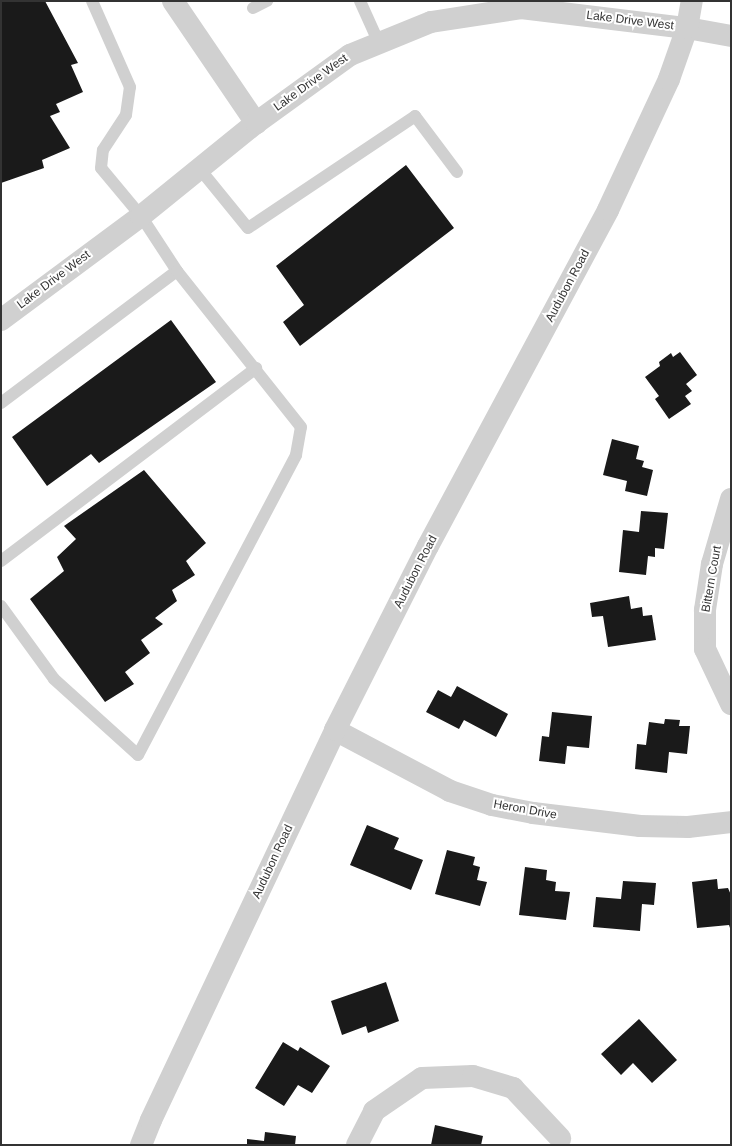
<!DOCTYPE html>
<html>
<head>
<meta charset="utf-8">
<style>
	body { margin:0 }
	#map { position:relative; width:732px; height:1146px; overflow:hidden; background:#fff; font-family:Helvetica,sans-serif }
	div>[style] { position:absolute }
	.building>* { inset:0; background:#1a1a1a }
	.service>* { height:12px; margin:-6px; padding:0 6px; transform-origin:6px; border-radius:6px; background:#d0d0d0 }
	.minor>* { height:22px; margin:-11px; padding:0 11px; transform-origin:11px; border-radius:11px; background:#d0d0d0 }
	.tertiary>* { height:22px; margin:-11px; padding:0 11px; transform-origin:11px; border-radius:11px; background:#d0d0d0 }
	span { translate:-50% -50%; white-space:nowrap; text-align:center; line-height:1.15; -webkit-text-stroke:4px #fff; paint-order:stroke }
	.street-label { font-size:12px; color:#333 }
	.frame { position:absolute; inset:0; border:2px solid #333; pointer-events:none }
</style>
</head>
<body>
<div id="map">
	<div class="building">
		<div style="clip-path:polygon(1px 1px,45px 1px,78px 63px,71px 65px,83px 92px,56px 104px,60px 112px,50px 116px,70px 148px,42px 160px,44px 168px,1px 183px)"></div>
		<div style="clip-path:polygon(406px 165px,454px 228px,300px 346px,283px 322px,304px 305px,276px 266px)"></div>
		<div style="clip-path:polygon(171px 320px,216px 382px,99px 463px,91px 454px,47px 486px,12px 437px)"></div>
		<div style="clip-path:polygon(680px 352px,697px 375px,686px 384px,692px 391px,685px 396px,691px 404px,669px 419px,655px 399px,659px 396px,645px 377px,660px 366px,659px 362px,671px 353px,673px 357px)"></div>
		<div style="clip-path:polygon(612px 439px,639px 446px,636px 459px,644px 461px,642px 467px,653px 470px,647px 496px,625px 491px,627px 481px,603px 475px)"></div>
		<div style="clip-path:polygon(144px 470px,206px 543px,186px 561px,195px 575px,172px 590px,177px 601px,155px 618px,163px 624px,141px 640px,150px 653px,125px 672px,134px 684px,105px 702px,30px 599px,64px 571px,57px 557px,76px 539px,64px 526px)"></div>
		<div style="clip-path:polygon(641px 511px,668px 513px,664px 549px,655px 548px,655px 557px,648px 556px,646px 575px,619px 572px,623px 530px,639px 532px)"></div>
		<div style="clip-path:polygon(629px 596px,631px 609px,642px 607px,643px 616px,652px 615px,656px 640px,608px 647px,603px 616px,592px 617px,590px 603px)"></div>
		<div style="clip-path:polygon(457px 686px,508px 714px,496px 737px,464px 720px,459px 729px,426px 712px,438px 690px,451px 697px)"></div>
		<div style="clip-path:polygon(552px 712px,592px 716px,589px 748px,567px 746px,565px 764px,539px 761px,542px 736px,549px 737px)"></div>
		<div style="clip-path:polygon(665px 719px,680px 720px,679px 726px,690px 726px,687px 754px,669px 752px,667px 773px,635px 769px,637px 744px,646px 745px,649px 722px,664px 724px)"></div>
		<div style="clip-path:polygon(367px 825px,399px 838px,394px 849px,423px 860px,411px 890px,350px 865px)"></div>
		<div style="clip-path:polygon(447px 850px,475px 857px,473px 865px,480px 867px,477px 880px,487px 882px,480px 906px,435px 894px)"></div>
		<div style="clip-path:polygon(525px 867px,547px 870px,546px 880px,556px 882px,555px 891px,570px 892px,566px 920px,519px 915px)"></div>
		<div style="clip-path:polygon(717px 879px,718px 889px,728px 888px,731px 895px,731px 931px,729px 925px,697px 928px,692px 882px)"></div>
		<div style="clip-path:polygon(623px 881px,656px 883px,654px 905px,642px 904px,640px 931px,593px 927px,596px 897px,621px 899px)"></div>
		<div style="clip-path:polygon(386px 982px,399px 1021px,368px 1033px,366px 1026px,342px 1035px,331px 1001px)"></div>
		<div style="clip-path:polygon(639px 1019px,677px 1060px,652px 1083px,633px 1063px,621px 1075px,601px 1054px)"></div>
		<div style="clip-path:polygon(283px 1042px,298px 1051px,300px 1047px,330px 1066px,312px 1093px,298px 1085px,284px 1106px,255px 1088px)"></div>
		<div style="clip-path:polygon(435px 1125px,483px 1136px,481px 1145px,431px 1145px)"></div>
		<div style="clip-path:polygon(265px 1132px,296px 1136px,295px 1145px,247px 1145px,247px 1139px,264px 1141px)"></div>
	</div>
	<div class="service">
		<div style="left:360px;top:1px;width:46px;rotate:65.7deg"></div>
		<div style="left:253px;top:8px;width:16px;rotate:-27deg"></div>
		<div style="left:199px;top:168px;width:77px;rotate:50.8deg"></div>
		<div style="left:248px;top:228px;width:201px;rotate:-33.8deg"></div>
		<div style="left:415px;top:116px;width:70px;rotate:53.1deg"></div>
		<div style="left:1px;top:403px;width:220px;rotate:-36.9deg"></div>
		<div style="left:177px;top:271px;width:66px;rotate:-123.2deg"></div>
		<div style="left:141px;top:216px;width:62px;rotate:-129.8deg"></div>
		<div style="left:101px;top:168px;width:18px;rotate:-84deg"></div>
		<div style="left:103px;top:150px;width:42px;rotate:-56.7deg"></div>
		<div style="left:126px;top:115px;width:28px;rotate:-82deg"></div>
		<div style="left:130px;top:87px;width:94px;rotate:-113.8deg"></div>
		<div style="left:1px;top:561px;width:320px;rotate:-37.1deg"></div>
		<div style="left:1px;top:606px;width:90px;rotate:54deg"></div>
		<div style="left:54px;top:679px;width:113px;rotate:42.1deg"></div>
		<div style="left:138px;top:755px;width:339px;rotate:-62.2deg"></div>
		<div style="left:296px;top:455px;width:28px;rotate:-80deg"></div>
		<div style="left:301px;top:427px;width:199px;rotate:-128.5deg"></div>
	</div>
	<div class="minor">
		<div style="left:173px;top:1px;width:148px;rotate:55.8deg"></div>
		<div style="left:1px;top:320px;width:174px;rotate:-36.6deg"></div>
		<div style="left:141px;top:216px;width:148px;rotate:-39deg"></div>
		<div style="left:256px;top:123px;width:116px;rotate:-35.9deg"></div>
		<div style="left:350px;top:55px;width:87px;rotate:-22.2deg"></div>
		<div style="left:431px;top:22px;width:91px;rotate:-8.8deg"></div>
		<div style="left:521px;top:8px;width:167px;rotate:6.9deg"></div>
		<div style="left:731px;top:499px;width:68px;rotate:106.3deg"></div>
		<div style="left:712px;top:564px;width:47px;rotate:98.7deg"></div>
		<div style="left:705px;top:610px;width:39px;rotate:90deg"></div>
		<div style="left:705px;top:649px;width:61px;rotate:64.7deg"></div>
		<div style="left:335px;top:730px;width:130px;rotate:27.9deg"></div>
		<div style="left:450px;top:791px;width:44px;rotate:18.4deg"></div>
		<div style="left:492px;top:805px;width:42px;rotate:11deg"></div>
		<div style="left:533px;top:813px;width:108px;rotate:6.9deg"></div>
		<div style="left:640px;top:826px;width:48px;rotate:1.2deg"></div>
		<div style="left:688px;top:827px;width:43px;rotate:-6.6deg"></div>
		<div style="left:357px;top:1145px;width:38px;rotate:-63deg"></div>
		<div style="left:374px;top:1111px;width:58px;rotate:-34.5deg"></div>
		<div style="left:422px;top:1078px;width:51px;rotate:-2.2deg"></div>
		<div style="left:473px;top:1076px;width:42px;rotate:16.7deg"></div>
		<div style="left:513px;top:1088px;width:69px;rotate:46.8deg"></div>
	</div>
	<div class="tertiary">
		<div style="left:687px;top:28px;width:45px;rotate:10.3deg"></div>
		<div style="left:141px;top:1145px;width:27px;rotate:-68deg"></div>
		<div style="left:151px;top:1120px;width:431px;rotate:-64.7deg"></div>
		<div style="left:335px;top:730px;width:206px;rotate:-63.2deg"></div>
		<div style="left:428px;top:546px;width:381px;rotate:-61.8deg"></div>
		<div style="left:608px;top:210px;width:145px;rotate:-65deg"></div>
		<div style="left:669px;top:79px;width:54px;rotate:-70.6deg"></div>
		<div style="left:687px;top:28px;width:27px;rotate:-80deg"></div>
	</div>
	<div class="street-label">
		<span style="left:630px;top:21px;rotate:7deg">Lake Drive West</span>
		<span style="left:311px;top:83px;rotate:-36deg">Lake Drive West</span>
		<span style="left:54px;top:280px;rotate:-37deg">Lake Drive West</span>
		<span style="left:568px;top:286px;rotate:-62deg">Audubon Road</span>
		<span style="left:416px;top:572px;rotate:-63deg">Audubon Road</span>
		<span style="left:712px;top:579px;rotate:-80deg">Bittern Court</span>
		<span style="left:525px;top:810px;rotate:10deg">Heron Drive</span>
		<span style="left:273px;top:862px;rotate:-65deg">Audubon Road</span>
	</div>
	<div class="frame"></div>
</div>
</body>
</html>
